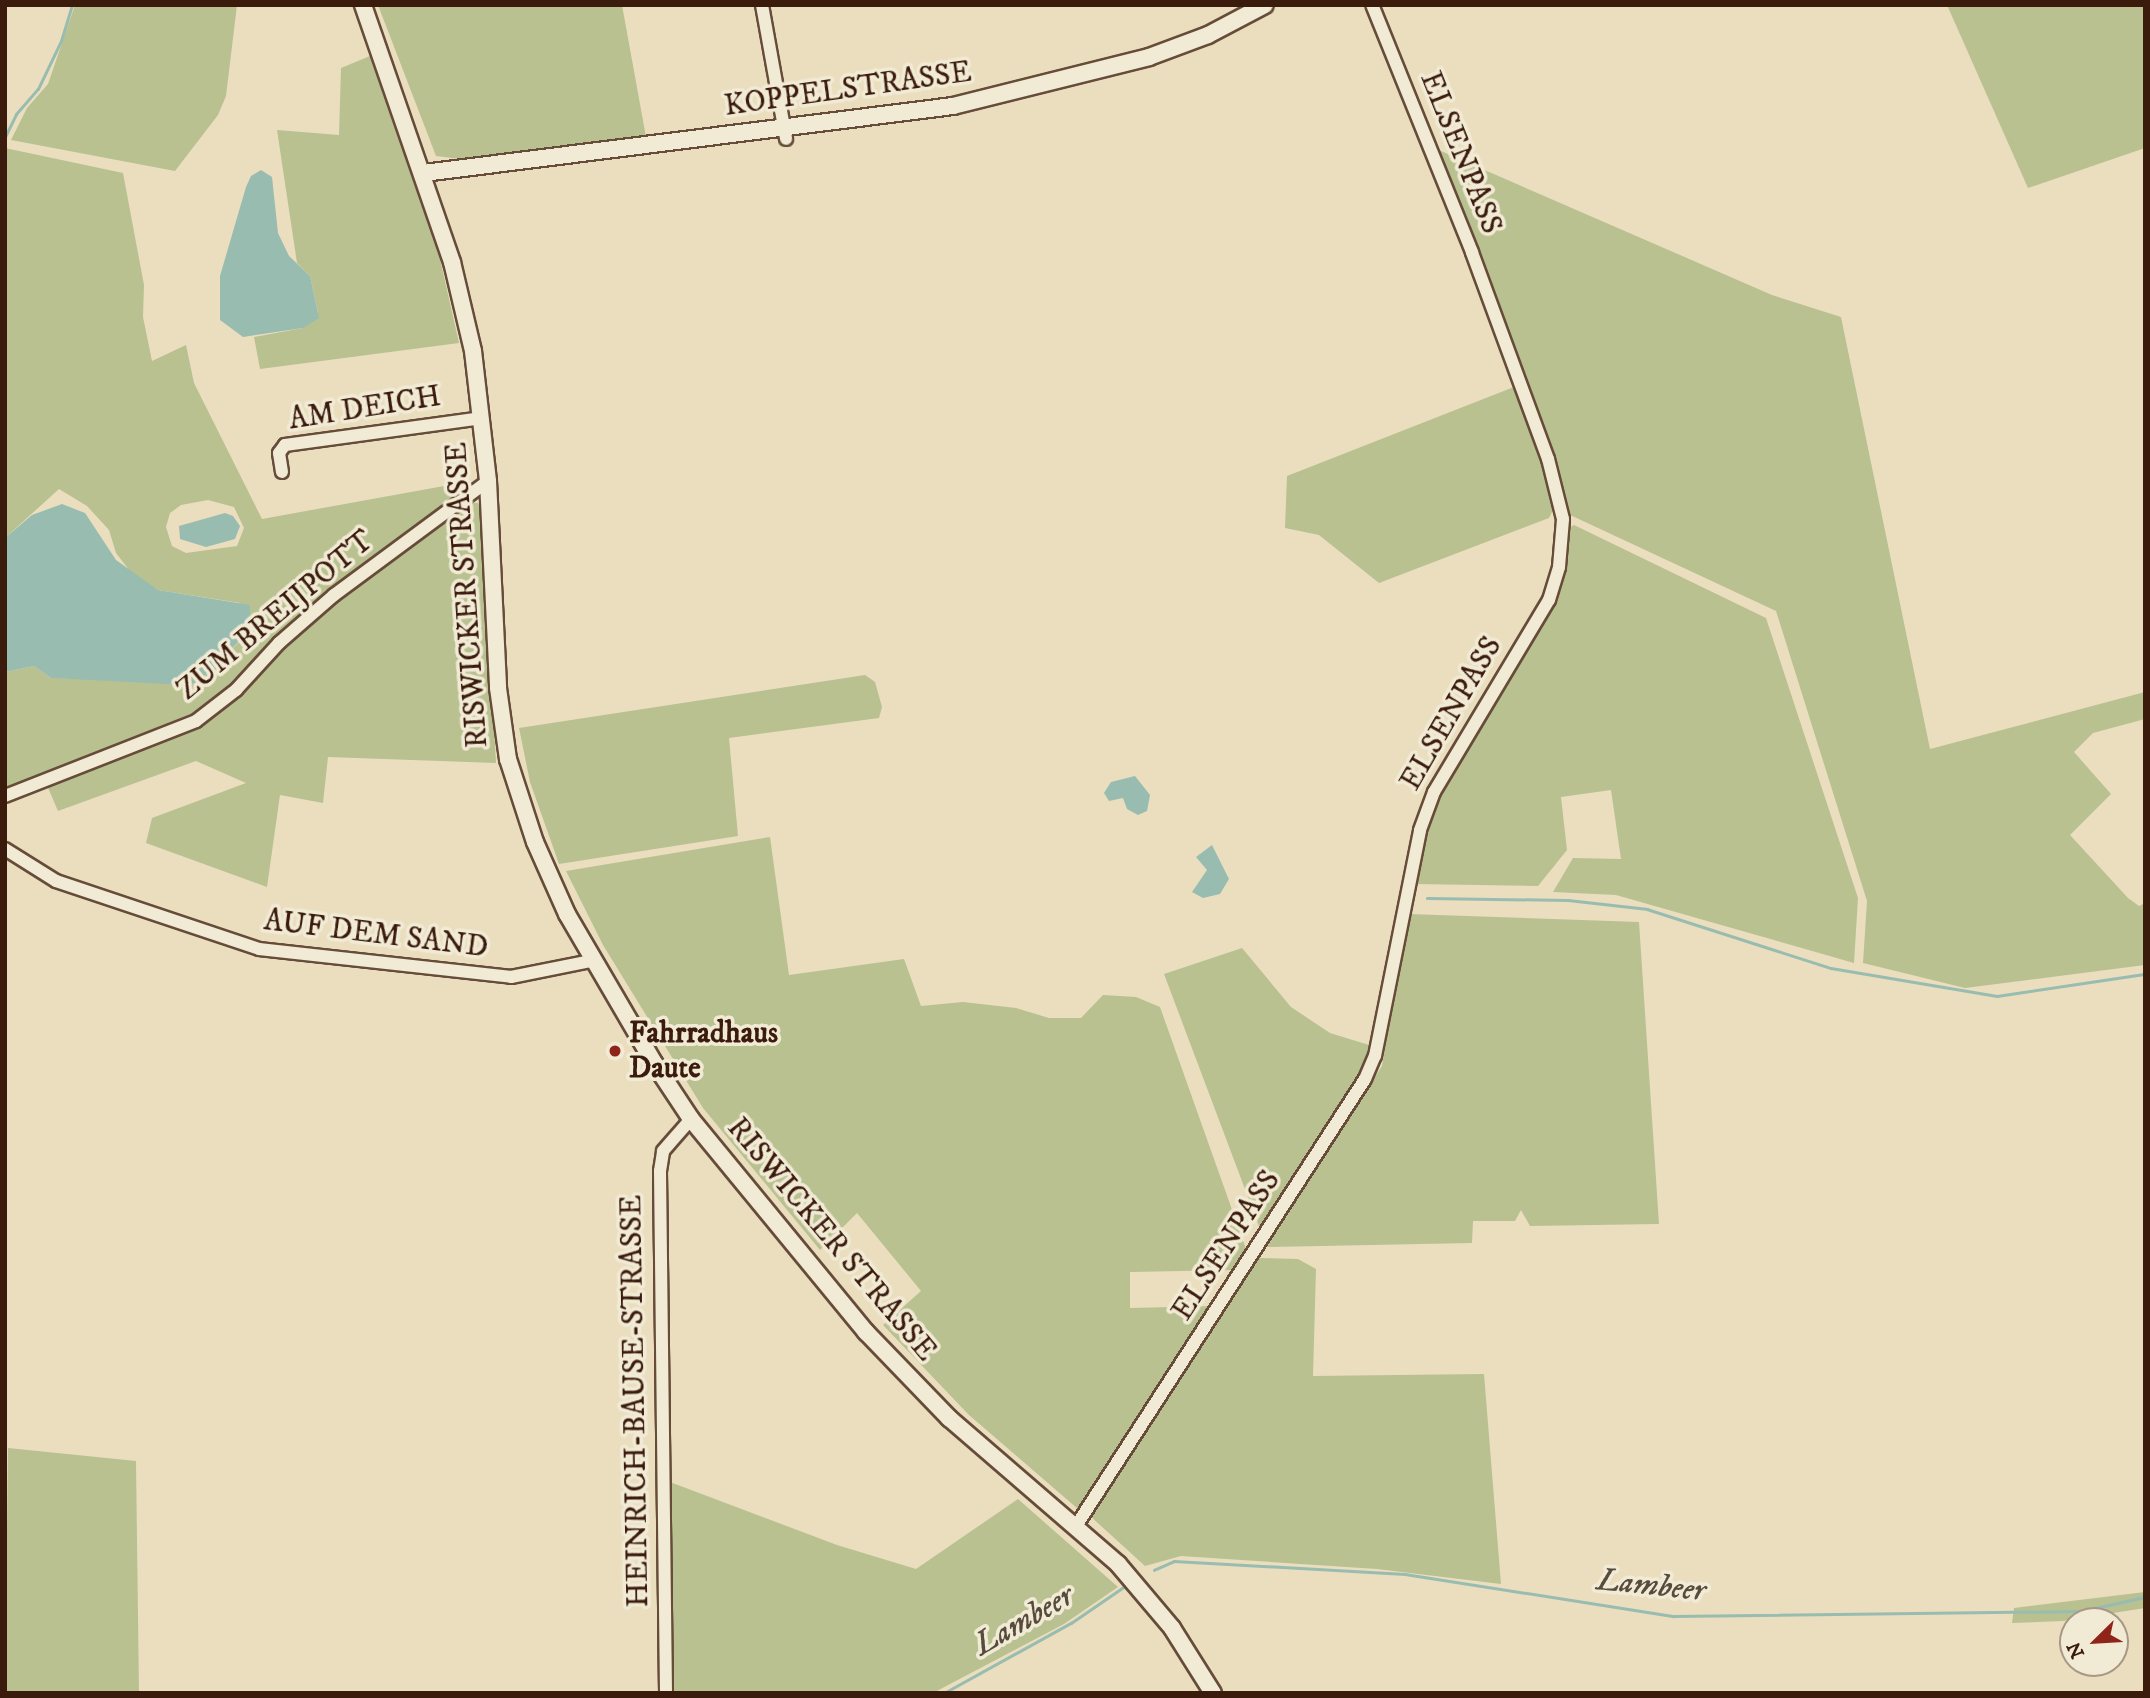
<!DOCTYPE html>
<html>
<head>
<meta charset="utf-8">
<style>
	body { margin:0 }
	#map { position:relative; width:2150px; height:1698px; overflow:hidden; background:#eadebf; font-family:"IM FELL DW Pica",serif }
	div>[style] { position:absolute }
	.green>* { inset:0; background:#b9c190 }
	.water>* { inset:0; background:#98bcaf }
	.stream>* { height:2.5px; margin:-1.25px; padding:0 1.25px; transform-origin:1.25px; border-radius:1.25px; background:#98bcaf }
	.roads { filter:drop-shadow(2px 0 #664c39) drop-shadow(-2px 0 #664c39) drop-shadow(0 2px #664c39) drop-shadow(0 -2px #664c39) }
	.street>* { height:12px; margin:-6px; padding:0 6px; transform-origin:6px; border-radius:6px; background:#f1ead5 }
	.secondary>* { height:16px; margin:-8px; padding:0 8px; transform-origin:8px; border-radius:8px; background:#f1ead5 }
	.dots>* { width:19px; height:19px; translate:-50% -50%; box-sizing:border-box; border:4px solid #f1ead5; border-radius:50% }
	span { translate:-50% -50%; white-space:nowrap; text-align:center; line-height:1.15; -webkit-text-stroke:7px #f1ead5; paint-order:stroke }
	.street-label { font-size:30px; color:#3a1b0c }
	.poi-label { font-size:30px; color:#3a1b0c; font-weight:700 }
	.left { translate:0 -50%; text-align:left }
	.water-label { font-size:32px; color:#564b3d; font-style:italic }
	.frame { position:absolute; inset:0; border:7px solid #3a1b0c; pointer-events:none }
	.north { position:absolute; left:2059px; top:1607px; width:70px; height:70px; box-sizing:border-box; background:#f1ead5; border:2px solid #a89785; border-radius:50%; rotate:246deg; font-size:19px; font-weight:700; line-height:28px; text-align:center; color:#3a1b0c }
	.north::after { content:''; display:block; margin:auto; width:24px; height:32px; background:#8f2418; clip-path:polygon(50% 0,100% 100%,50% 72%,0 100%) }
</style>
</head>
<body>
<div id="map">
	<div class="green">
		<div style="clip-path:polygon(75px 5px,237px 5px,226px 96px,218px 115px,175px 171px,11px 140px,27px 108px,48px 84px)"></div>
		<div style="clip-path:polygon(378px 5px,622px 5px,646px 137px,461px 159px,436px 156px)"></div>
		<div style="clip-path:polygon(1947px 5px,2145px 5px,2145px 148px,2028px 188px)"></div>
		<div style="clip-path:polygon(370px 56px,440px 259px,459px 343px,260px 369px,254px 337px,303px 328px,318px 313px,310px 276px,297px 263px,277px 130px,339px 135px,341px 68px)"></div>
		<div style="clip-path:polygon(evenodd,5px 148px,123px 173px,144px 285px,143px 317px,152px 361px,186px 345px,194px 383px,262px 519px,444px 486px,466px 489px,261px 654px,205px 708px,5px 789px,5px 672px,34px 666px,51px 678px,200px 681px,244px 637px,240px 603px,158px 590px,133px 575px,116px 553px,109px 530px,87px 506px,59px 489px,5px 538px,5px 148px,208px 500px,234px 507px,244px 528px,237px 546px,186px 553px,172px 546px,166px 527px,170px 513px,181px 505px,208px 500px)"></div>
		<div style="clip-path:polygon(1434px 148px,1772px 295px,1841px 317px,1930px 749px,2145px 692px,2145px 719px,2093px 733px,2074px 752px,2111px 794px,2070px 835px,2128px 898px,2139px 906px,2145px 903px,2145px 965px,1965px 988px,1863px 963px,1867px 901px,1776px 611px,1568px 514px)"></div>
		<div style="clip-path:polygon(1519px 385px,1557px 502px,1549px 518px,1379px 583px,1319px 535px,1285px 528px,1287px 476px)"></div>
		<div style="clip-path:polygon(471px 502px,482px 504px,496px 763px,328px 757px,323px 803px,280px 795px,267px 887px,146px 843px,152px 818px,246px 783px,196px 761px,58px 811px,46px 783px,167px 738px,266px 662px,334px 600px)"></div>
		<div style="clip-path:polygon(1574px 525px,1766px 618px,1858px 898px,1854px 963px,1616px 895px,1553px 892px,1573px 858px,1621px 859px,1611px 790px,1561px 797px,1567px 850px,1538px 886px,1415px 884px,1422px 837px,1438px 795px,1558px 590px,1568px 529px)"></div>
		<div style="clip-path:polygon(865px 675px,875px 682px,882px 707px,879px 718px,729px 738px,738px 836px,559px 864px,530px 782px,519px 728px)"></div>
		<div style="clip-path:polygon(770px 837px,789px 975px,904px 959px,921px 1006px,963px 1002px,1016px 1008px,1049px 1018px,1081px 1018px,1103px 995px,1136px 997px,1160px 1007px,1246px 1249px,1234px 1270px,1130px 1272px,1130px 1308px,1215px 1306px,1078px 1509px,969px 1415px,883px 1325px,921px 1291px,857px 1213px,820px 1250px,703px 1108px,603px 945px,566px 871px)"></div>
		<div style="clip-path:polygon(1408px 914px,1639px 922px,1659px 1224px,1530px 1226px,1521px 1210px,1515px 1221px,1473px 1221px,1472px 1243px,1267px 1247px,1382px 1066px)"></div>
		<div style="clip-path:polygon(1242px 948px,1291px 1007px,1330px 1033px,1369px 1045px,1362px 1071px,1347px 1100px,1260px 1229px,1164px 974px)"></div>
		<div style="clip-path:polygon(1257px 1258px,1298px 1259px,1316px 1269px,1313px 1376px,1484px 1374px,1501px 1584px,1377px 1569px,1181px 1556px,1145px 1566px,1089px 1515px)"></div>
		<div style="clip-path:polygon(8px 1448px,136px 1461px,139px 1693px,5px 1693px)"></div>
		<div style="clip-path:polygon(670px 1482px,837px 1545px,916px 1569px,1018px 1499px,1118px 1587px,1064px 1624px,933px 1693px,674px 1693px)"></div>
		<div style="clip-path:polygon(2145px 1592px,2145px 1608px,2063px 1621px,2012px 1623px,2014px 1608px)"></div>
	</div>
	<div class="water">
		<div style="clip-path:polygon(261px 170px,272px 177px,278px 233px,289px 256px,310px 276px,319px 318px,303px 328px,243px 337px,220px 320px,220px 276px,246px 187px,251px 176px)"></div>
		<div style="clip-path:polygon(62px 504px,85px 513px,116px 560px,158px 590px,250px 605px,250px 630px,200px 681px,188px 685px,51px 678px,34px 666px,5px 672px,5px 538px,32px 515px)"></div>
		<div style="clip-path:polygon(225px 513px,233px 516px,240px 526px,235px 539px,206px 547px,180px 539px,179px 526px)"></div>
		<div style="clip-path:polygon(1135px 776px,1150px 795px,1147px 811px,1138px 815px,1127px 809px,1123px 798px,1109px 801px,1104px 793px,1111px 782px)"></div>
		<div style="clip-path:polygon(1212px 845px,1229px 879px,1220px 894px,1203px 898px,1192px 892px,1207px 870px,1196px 857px)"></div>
	</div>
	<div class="stream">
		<div style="left:5px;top:137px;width:25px;rotate:-64deg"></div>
		<div style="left:16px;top:114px;width:33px;rotate:-49deg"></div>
		<div style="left:38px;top:89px;width:53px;rotate:-64.4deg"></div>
		<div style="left:61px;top:41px;width:38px;rotate:-73deg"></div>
		<div style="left:1427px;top:898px;width:141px;rotate:0.8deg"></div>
		<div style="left:1568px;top:900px;width:80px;rotate:6.5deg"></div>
		<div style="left:1647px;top:909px;width:193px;rotate:17.8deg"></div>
		<div style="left:1831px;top:968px;width:168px;rotate:9.6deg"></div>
		<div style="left:1997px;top:996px;width:150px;rotate:-8.5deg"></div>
		<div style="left:1154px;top:1570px;width:22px;rotate:-24deg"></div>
		<div style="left:1174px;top:1561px;width:231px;rotate:3.2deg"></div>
		<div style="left:1405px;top:1574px;width:272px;rotate:8.9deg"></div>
		<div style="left:1674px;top:1616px;width:407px;rotate:-0.7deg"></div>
		<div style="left:2081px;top:1611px;width:66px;rotate:-12.3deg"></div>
		<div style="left:944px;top:1693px;width:145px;rotate:-28.9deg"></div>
		<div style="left:1071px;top:1623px;width:65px;rotate:-34.4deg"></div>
	</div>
	<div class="roads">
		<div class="street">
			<div style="left:762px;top:5px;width:136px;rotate:79.8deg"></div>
			<div style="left:282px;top:472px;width:19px;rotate:-99deg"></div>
			<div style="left:279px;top:453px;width:10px;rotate:-53deg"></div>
			<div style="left:285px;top:445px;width:199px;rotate:-7.8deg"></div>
			<div style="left:5px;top:796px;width:205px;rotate:-21.4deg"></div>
			<div style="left:196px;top:721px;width:51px;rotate:-37.8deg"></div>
			<div style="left:236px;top:690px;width:64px;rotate:-47.5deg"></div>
			<div style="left:279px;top:643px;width:73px;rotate:-41.1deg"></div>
			<div style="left:334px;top:595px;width:192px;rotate:-36.5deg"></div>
			<div style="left:5px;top:849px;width:60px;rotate:32.1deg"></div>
			<div style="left:56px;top:881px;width:214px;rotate:18.5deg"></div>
			<div style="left:259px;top:949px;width:254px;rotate:6.3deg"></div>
			<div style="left:511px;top:977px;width:82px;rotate:-11.3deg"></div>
			<div style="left:1076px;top:1526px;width:532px;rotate:-57.12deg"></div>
			<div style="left:1365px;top:1079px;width:25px;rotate:-67deg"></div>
			<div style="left:1375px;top:1056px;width:230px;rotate:-78.7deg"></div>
			<div style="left:1420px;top:830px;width:40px;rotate:-69.8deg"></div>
			<div style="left:1434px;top:792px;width:224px;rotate:-59.1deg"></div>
			<div style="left:1549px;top:600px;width:34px;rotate:-73deg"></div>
			<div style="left:1559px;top:567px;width:48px;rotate:-85.2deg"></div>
			<div style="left:1563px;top:519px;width:62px;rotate:-104deg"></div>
			<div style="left:1548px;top:459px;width:221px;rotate:-110.2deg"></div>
			<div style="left:1472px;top:252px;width:266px;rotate:-112deg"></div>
			<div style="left:666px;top:1693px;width:522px;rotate:-90.66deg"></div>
			<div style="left:660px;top:1171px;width:20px;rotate:-81deg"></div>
			<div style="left:663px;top:1151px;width:43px;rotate:-48.8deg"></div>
		</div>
		<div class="secondary">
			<div style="left:363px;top:5px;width:272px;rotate:70.9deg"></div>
			<div style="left:452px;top:262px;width:91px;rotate:76.7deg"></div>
			<div style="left:473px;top:351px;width:131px;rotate:83.4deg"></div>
			<div style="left:488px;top:481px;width:207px;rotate:87.2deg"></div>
			<div style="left:498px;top:688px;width:72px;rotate:82deg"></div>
			<div style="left:508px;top:759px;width:87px;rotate:72deg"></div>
			<div style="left:535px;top:842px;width:79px;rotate:66deg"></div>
			<div style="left:567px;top:914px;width:173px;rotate:59.7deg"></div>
			<div style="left:654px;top:1063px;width:67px;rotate:56.5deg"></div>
			<div style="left:691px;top:1119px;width:276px;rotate:50.6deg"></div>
			<div style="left:866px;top:1332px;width:120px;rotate:46deg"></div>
			<div style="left:949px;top:1418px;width:223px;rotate:40.8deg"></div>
			<div style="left:1118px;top:1564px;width:84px;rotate:49.8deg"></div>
			<div style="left:1172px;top:1628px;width:77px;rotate:57.8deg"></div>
			<div style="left:424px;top:173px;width:533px;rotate:-7.22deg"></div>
			<div style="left:953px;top:106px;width:202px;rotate:-14deg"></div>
			<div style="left:1149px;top:57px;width:63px;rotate:-20.4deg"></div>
			<div style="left:1208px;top:35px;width:64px;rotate:-27.8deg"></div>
		</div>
	</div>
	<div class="dots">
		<div style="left:615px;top:1051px;background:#8f2418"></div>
	</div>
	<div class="street-label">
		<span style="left:848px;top:90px;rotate:-8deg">KOPPELSTRASSE</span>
		<span style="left:1460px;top:153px;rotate:68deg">ELSENPASS</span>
		<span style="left:365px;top:409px;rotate:-9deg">AM DEICH</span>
		<span style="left:468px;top:595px;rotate:-94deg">RISWICKER STRASSE</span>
		<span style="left:276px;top:616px;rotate:-40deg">ZUM BREIJPOTT</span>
		<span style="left:1452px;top:714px;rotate:-60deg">ELSENPASS</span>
		<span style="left:376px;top:935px;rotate:7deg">AUF DEM SAND</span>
		<span style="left:831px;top:1240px;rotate:50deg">RISWICKER STRASSE</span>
		<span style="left:1227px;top:1246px;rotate:-57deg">ELSENPASS</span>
		<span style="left:636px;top:1401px;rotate:-91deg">HEINRICH-BAUSE-STRASSE</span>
	</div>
	<div class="poi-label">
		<span class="left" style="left:629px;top:1051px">Fahrradhaus<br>Daute</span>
	</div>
	<div class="water-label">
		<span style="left:1651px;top:1586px;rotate:6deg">Lambeer</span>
		<span style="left:1024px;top:1621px;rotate:-30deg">Lambeer</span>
	</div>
	<div class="frame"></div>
	<div class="north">N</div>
</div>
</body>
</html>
